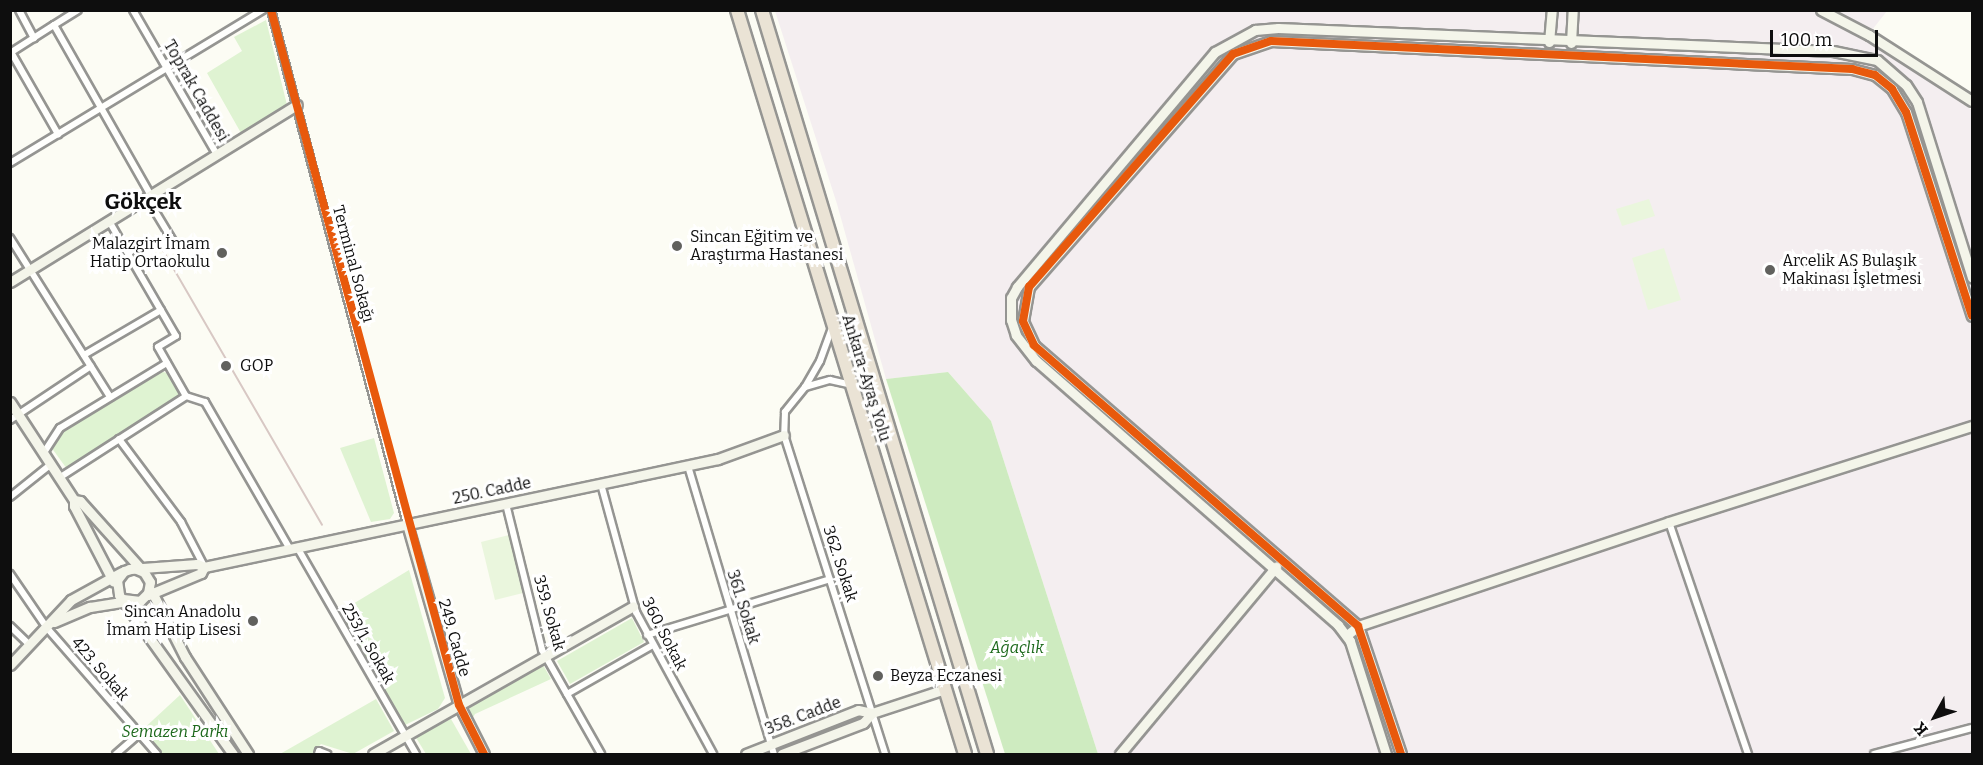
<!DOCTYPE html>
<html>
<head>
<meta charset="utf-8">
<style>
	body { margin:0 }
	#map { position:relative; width:1983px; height:765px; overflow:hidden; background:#fcfcf4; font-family:Bitter,serif }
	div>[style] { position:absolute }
	.industrial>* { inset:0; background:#f4eef0 }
	.green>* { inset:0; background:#dff3d2 }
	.forest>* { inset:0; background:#ceebc0 }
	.pitch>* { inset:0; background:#eaf6dd }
	.roads { filter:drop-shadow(2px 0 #959592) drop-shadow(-2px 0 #959592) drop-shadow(0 2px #959592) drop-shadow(0 -2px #959592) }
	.street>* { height:6px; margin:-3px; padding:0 3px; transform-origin:3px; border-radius:3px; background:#fffffd }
	.secondary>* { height:9px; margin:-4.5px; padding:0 4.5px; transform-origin:4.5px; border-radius:4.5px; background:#f4f5ea }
	.highway>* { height:12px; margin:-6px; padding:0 6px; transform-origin:6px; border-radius:6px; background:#eae3d5 }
	.rail>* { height:2px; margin:-1px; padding:0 1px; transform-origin:1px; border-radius:1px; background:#d8c8c4 }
	.cycleway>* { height:8px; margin:-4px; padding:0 4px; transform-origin:4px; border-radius:4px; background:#e8590c }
	.dots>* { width:16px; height:16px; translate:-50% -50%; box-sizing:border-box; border:3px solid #fff; border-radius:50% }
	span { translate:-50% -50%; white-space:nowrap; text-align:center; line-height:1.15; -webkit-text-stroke:6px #fff; paint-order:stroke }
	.street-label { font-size:16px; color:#0e0e0e }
	.poi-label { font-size:16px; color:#0e0e0e }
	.left { translate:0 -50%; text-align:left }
	.right { translate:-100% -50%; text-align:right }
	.park-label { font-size:16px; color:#1d691c; font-style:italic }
	.district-label { font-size:22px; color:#0e0e0e; font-weight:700 }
	.frame { position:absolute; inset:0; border:12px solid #0e0e0e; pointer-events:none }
	.north { position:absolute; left:1905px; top:687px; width:60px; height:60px; -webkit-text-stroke:4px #fff; paint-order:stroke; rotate:230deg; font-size:16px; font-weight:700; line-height:24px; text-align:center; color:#0e0e0e }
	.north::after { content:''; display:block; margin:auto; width:21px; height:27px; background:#0e0e0e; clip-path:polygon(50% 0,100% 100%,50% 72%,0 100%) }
	.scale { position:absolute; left:1770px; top:30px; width:108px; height:27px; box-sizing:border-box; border:3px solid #0e0e0e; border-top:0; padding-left:8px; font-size:18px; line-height:21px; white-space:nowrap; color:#0e0e0e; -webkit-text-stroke:4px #fff; paint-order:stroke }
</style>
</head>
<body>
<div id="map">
	<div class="industrial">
		<div style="clip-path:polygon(775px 11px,1887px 11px,1865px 39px,1972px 110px,1972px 754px,1098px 754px,991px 421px,948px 372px,886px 379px,837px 204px)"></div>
	</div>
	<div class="green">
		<div style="clip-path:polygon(266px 20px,287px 105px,241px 133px,207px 73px,242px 51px,234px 37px)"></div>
		<div style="clip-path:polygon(162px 372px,169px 373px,182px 395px,67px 469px,51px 447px,64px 431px)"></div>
		<div style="clip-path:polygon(374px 438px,394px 513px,390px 519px,371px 522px,340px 448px)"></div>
		<div style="clip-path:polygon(409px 570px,445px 698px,438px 709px,405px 725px,338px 613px)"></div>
		<div style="clip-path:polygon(632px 618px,644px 642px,570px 684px,557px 661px)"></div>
		<div style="clip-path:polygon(543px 665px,551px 679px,475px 714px,472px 719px,469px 707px)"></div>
		<div style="clip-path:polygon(180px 695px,219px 754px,161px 754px,140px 732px)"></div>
		<div style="clip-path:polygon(376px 699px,394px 731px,353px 754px,321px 744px,312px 754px,280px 754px)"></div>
		<div style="clip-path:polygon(451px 719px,471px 754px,426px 754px,415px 736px)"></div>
	</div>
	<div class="forest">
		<div style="clip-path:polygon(948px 372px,991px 421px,1098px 754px,1005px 754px,886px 379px)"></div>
	</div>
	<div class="pitch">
		<div style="clip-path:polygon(1649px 199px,1655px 216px,1622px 226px,1616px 209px)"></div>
		<div style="clip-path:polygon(1664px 248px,1681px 300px,1648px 310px,1632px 258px)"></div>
		<div style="clip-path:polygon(509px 535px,523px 593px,495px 600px,481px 542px)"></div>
	</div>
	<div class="roads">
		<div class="street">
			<div style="left:19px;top:10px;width:32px;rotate:62deg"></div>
			<div style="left:133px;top:10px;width:168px;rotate:59.9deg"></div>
			<div style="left:271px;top:10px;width:532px;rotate:75.18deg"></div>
			<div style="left:54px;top:25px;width:28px;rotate:-32deg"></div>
			<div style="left:11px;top:52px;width:95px;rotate:60.2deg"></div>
			<div style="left:10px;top:53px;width:52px;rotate:-32.5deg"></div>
			<div style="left:54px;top:25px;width:197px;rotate:60.4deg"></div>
			<div style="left:10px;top:163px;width:296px;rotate:-31.2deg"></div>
			<div style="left:147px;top:198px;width:56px;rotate:58.9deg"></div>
			<div style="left:109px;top:221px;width:133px;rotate:59.8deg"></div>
			<div style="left:176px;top:336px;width:21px;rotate:149deg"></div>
			<div style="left:158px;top:347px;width:56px;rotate:60.3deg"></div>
			<div style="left:186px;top:396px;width:20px;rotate:18deg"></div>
			<div style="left:205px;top:402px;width:170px;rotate:60deg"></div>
			<div style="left:10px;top:238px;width:188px;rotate:57.8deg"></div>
			<div style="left:832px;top:328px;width:35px;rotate:110deg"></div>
			<div style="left:820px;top:361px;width:30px;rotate:120deg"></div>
			<div style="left:805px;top:387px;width:26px;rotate:-16deg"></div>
			<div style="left:830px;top:380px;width:22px;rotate:13deg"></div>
			<div style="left:84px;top:355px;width:89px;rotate:-30.3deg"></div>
			<div style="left:805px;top:387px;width:32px;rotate:129deg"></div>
			<div style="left:785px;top:412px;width:23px;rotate:92deg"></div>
			<div style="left:784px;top:435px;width:335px;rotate:72.4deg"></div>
			<div style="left:10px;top:420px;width:97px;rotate:-33.7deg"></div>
			<div style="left:119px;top:439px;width:104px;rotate:53.2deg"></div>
			<div style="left:181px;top:522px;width:50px;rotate:62.4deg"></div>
			<div style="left:43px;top:454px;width:31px;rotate:-57deg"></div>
			<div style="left:60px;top:428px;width:125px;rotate:-31.3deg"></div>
			<div style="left:688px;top:466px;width:301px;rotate:73.4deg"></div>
			<div style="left:59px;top:478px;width:151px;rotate:-32.8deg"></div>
			<div style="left:601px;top:484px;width:133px;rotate:74.7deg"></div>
			<div style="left:636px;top:612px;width:162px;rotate:61.5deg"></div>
			<div style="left:10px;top:497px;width:51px;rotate:-38.7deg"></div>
			<div style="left:506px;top:504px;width:150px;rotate:76.1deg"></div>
			<div style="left:542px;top:650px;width:120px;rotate:60.4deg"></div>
			<div style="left:1669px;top:522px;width:245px;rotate:71.2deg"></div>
			<div style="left:297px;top:547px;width:239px;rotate:60.1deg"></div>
			<div style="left:10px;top:574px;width:65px;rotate:55.6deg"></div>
			<div style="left:47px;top:628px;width:167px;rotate:48.9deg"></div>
			<div style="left:10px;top:626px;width:28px;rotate:44deg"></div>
			<div style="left:647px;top:635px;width:191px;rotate:-17deg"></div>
			<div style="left:567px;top:694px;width:99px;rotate:-29.7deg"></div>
			<div style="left:116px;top:754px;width:30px;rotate:-41deg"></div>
			<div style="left:318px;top:754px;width:3px;rotate:-72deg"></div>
			<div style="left:319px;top:751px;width:9px;rotate:21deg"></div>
			<div style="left:1874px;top:754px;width:101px;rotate:-14.9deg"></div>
		</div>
		<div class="secondary">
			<div style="left:1821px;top:10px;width:54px;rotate:27.5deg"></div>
			<div style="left:1869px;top:35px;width:122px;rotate:32.7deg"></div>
			<div style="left:1549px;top:42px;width:32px;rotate:-85deg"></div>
			<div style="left:1571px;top:43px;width:33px;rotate:-87deg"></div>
			<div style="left:10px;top:282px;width:337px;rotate:-31.7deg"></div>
			<div style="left:10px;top:402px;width:117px;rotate:56.9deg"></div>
			<div style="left:74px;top:500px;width:6px;rotate:9deg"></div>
			<div style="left:80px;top:501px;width:91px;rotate:48.1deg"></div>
			<div style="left:74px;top:500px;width:6px;rotate:90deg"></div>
			<div style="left:74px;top:506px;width:85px;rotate:62.5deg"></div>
			<div style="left:407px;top:524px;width:188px;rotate:74deg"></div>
			<div style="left:459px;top:705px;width:55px;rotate:63deg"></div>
			<div style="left:129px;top:569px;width:68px;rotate:-4.2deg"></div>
			<div style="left:197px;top:564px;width:8px;rotate:23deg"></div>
			<div style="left:204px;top:567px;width:525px;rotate:-11.87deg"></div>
			<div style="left:718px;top:459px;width:70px;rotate:-20deg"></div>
			<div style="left:152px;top:592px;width:73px;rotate:63.1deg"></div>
			<div style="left:185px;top:657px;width:116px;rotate:57deg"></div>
			<div style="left:148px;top:595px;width:57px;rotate:-22.5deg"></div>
			<div style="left:201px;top:573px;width:7px;rotate:-63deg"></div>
			<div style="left:123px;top:599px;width:17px;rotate:7deg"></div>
			<div style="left:140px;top:601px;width:11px;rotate:-45deg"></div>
			<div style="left:148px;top:593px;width:11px;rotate:-80deg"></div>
			<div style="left:150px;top:582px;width:12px;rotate:-121deg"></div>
			<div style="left:144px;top:572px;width:11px;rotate:-158deg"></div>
			<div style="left:134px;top:568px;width:10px;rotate:163deg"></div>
			<div style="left:124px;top:571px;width:11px;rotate:128deg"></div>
			<div style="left:117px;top:580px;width:15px;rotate:82deg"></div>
			<div style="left:119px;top:595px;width:196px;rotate:54.4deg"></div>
			<div style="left:54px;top:622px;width:39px;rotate:-23deg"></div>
			<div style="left:90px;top:607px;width:38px;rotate:-9deg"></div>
			<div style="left:1347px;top:635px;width:14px;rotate:-39deg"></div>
			<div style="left:1358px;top:626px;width:328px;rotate:-18.5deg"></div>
			<div style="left:1669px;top:522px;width:318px;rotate:-17.6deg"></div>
			<div style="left:10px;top:665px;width:89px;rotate:-46.8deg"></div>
			<div style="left:71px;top:600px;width:58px;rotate:-28.8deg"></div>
			<div style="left:872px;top:713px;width:77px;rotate:-18.2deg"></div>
			<div style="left:373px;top:754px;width:299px;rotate:-29.6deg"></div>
			<div style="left:746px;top:754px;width:120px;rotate:-21.4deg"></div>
			<div style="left:858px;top:710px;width:14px;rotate:12deg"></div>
			<div style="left:872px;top:713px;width:13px;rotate:132deg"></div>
			<div style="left:863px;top:723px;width:87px;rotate:159.1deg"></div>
			<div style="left:1120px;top:754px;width:244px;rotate:-50.2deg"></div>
			<div style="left:1386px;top:754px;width:119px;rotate:-107.7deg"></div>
			<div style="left:1350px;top:641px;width:20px;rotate:-127deg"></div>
			<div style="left:1338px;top:625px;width:401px;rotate:-138.8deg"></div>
			<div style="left:1036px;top:361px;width:33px;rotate:-128deg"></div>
			<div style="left:1016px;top:335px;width:16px;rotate:-108deg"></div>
			<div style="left:1011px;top:320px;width:22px;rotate:-90deg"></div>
			<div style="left:1011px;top:298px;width:13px;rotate:-61deg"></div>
			<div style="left:1017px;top:287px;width:307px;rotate:-49.9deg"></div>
			<div style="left:1215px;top:52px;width:46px;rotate:-28.8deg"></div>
			<div style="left:1255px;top:30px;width:23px;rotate:-5deg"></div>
			<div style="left:1278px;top:28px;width:555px;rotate:2.37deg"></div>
			<div style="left:1833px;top:51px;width:45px;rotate:11.6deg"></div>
			<div style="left:1877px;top:60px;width:38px;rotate:41deg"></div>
			<div style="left:1906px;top:85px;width:20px;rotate:57deg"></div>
			<div style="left:1917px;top:102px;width:184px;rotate:72.6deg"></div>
			<div style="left:1401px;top:754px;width:135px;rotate:-108.6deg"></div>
			<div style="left:1358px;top:626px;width:429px;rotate:-139.1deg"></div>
			<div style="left:1034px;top:345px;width:26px;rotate:-115deg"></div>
			<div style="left:1023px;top:321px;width:35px;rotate:-80deg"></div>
			<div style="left:1029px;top:287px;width:310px;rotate:-48.8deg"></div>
			<div style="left:1233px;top:54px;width:40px;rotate:-18.9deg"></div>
			<div style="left:1271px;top:41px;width:582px;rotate:2.76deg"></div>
			<div style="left:1852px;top:69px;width:24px;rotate:15deg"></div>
			<div style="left:1875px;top:75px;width:22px;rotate:39deg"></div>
			<div style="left:1892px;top:89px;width:27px;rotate:59deg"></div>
			<div style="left:1906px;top:112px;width:214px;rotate:72.1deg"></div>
		</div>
		<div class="highway">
			<div style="left:737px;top:10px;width:778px;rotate:72.96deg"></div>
			<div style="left:762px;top:10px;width:777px;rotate:73.17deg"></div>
		</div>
	</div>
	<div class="rail">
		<div style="left:157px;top:240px;width:329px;rotate:59.9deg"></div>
	</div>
	<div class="cycleway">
		<div style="left:271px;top:10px;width:720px;rotate:74.86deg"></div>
		<div style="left:459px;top:705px;width:55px;rotate:63deg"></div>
		<div style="left:1401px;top:754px;width:135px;rotate:-108.6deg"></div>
		<div style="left:1358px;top:626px;width:429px;rotate:-139.1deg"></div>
		<div style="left:1034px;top:345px;width:26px;rotate:-115deg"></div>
		<div style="left:1023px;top:321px;width:35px;rotate:-80deg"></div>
		<div style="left:1029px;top:287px;width:310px;rotate:-48.8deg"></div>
		<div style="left:1233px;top:54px;width:40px;rotate:-18.9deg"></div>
		<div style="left:1271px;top:41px;width:582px;rotate:2.76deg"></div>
		<div style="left:1852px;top:69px;width:24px;rotate:15deg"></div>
		<div style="left:1875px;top:75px;width:22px;rotate:39deg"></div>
		<div style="left:1892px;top:89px;width:27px;rotate:59deg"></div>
		<div style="left:1906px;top:112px;width:214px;rotate:72.1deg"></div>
	</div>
	<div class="dots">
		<div style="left:677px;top:246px;background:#61615e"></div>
		<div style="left:222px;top:253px;background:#61615e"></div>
		<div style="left:1770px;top:270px;background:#61615e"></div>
		<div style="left:226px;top:366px;background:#61615e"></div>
		<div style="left:253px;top:621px;background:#61615e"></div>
		<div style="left:878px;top:676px;background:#61615e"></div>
	</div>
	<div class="street-label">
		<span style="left:196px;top:91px;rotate:60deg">Toprak Caddesi</span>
		<span style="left:353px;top:264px;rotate:75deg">Terminal Sokağı</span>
		<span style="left:866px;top:378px;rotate:73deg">Ankara-Ayaş Yolu</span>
		<span style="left:492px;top:491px;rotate:-12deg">250. Cadde</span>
		<span style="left:840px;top:564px;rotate:72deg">362. Sokak</span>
		<span style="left:743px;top:607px;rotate:73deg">361. Sokak</span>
		<span style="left:549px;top:613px;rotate:74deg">359. Sokak</span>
		<span style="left:664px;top:634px;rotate:63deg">360. Sokak</span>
		<span style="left:454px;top:638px;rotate:74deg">249. Cadde</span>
		<span style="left:368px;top:644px;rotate:60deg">253/1. Sokak</span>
		<span style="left:100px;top:669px;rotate:49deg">423. Sokak</span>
		<span style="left:803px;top:716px;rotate:-21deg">358. Cadde</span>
	</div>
	<div class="poi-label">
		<span class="left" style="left:690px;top:246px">Sincan Eğitim ve<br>Araştırma Hastanesi</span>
		<span class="right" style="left:210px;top:253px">Malazgirt İmam<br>Hatip Ortaokulu</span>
		<span class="left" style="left:1782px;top:270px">Arçelik AŞ Bulaşık<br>Makinası İşletmesi</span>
		<span class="left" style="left:240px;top:366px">GOP</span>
		<span class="right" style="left:241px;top:621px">Sincan Anadolu<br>İmam Hatip Lisesi</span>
		<span class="left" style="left:890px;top:676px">Beyza Eczanesi</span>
	</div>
	<div class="park-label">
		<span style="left:1017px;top:648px">Ağaçlık</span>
		<span style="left:175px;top:732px">Semazen Parkı</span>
	</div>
	<div class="district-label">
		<span style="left:143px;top:202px">Gökçek</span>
	</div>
	<div class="frame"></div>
	<div class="north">K</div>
	<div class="scale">100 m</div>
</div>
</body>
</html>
